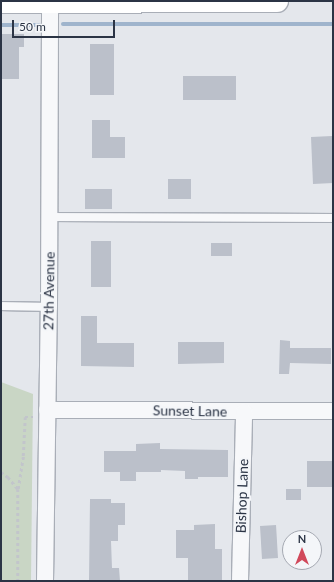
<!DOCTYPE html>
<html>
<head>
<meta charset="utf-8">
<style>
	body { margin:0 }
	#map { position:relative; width:334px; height:582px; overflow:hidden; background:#e4e7ec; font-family:Lato,sans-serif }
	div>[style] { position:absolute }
	.green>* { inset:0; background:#c9d6c5 }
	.stream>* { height:4px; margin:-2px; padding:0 2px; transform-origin:2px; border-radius:2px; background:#9fb4cc }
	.building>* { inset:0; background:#bbc0ca }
	.path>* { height:2.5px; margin-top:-1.25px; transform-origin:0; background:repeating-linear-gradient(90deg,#c2c5cb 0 3px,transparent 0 6px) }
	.roads { filter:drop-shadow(1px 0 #a9aeb7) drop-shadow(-1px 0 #a9aeb7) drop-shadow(0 1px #a9aeb7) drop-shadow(0 -1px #a9aeb7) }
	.lane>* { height:8px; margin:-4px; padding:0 4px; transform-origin:4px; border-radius:4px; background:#f7f8fa }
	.street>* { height:16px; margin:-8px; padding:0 8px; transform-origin:8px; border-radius:8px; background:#f7f8fa }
	.secondary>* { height:22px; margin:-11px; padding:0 11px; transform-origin:11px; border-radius:11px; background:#fff }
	span { translate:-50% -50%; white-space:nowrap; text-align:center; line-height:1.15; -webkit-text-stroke:4px #f4f6f9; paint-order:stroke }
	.street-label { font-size:14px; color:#2b3445 }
	.frame { position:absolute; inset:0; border:2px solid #2b3445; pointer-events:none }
	.north { position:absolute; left:282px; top:530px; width:40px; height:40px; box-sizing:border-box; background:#f4f6f9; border:1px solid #a4a8b1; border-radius:50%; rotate:0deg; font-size:11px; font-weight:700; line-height:16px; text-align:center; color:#2b3445 }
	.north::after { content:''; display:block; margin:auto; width:14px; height:18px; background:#d1495b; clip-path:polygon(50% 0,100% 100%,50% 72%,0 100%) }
	.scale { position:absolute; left:12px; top:20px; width:103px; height:18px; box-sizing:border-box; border:2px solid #2b3445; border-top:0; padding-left:5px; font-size:12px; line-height:14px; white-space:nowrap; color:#2b3445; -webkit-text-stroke:3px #f4f6f9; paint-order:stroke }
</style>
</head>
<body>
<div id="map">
	<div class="green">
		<div style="clip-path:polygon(1px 382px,33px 394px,31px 581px,1px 581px)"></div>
	</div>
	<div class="stream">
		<div style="left:63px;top:24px;width:270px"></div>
		<div style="left:1px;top:25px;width:38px"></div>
	</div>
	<div class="building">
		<div style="clip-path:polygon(1px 34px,24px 34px,24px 47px,19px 47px,19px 79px,1px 79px)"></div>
		<div style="clip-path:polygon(90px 44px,114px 44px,114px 95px,90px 95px)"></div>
		<div style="clip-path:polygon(183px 76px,236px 76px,236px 100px,183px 100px)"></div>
		<div style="clip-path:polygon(92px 120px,110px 120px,110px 137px,125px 137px,125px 158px,92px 158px)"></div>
		<div style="clip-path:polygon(332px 136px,333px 183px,313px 184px,311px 137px)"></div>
		<div style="clip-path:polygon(168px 179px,191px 179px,191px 199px,168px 199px)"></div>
		<div style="clip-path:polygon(85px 189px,112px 189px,112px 209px,85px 209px)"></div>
		<div style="clip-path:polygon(91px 241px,111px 241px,111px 287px,91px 287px)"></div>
		<div style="clip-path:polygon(211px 243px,232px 243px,232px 256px,211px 256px)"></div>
		<div style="clip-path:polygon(81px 316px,97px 316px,97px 343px,134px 343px,134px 367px,81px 366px)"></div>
		<div style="clip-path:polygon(280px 340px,290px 341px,290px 348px,331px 348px,331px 364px,290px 363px,289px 374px,279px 374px)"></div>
		<div style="clip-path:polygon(178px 342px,224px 342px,224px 363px,178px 364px)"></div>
		<div style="clip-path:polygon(160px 443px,160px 449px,228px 450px,228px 477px,198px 477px,198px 479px,185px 479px,185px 471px,161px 470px,161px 472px,136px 472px,136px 481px,120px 481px,120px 472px,104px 472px,104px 451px,136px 451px,136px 444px)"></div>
		<div style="clip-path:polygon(307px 461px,333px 461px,333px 487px,307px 487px)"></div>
		<div style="clip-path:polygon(286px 489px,301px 489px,301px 500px,286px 500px)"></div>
		<div style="clip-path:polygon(90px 499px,111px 499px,111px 503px,125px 503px,125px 525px,118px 525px,118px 541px,111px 541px,112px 568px,119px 568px,120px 581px,89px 581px)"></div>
		<div style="clip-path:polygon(215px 524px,215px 549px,222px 549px,222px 581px,188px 581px,188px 558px,176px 558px,176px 530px,194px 530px,194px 525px)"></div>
		<div style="clip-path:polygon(276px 525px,278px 558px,262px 559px,260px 526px)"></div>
	</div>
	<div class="path">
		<div style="left:1px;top:472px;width:9px;rotate:36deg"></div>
		<div style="left:8px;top:477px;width:16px;rotate:50deg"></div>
		<div style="left:18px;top:489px;width:92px;rotate:90deg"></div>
		<div style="left:18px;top:489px;width:33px;rotate:-81deg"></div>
		<div style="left:23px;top:456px;width:39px;rotate:-87deg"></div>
		<div style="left:25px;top:417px;width:8px"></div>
	</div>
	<div class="roads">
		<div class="lane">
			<div style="left:50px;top:217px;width:283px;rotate:0.2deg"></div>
			<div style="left:1px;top:306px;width:48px;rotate:1.2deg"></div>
		</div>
		<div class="street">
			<div style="left:47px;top:410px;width:286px;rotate:0.2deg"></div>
			<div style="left:45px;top:581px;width:274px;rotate:-89.2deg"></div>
			<div style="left:49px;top:307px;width:305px;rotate:-89.8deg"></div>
			<div style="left:240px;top:581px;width:169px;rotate:-88.6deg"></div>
		</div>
		<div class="secondary">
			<div style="left:1px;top:2px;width:276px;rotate:-0.2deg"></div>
		</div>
	</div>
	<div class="street-label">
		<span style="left:49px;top:291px;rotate:-89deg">27th Avenue</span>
		<span style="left:190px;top:411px;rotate:1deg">Sunset Lane</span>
		<span style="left:242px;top:496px;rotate:-88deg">Bishop Lane</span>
	</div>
	<div class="frame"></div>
	<div class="north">N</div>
	<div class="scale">50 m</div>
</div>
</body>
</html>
